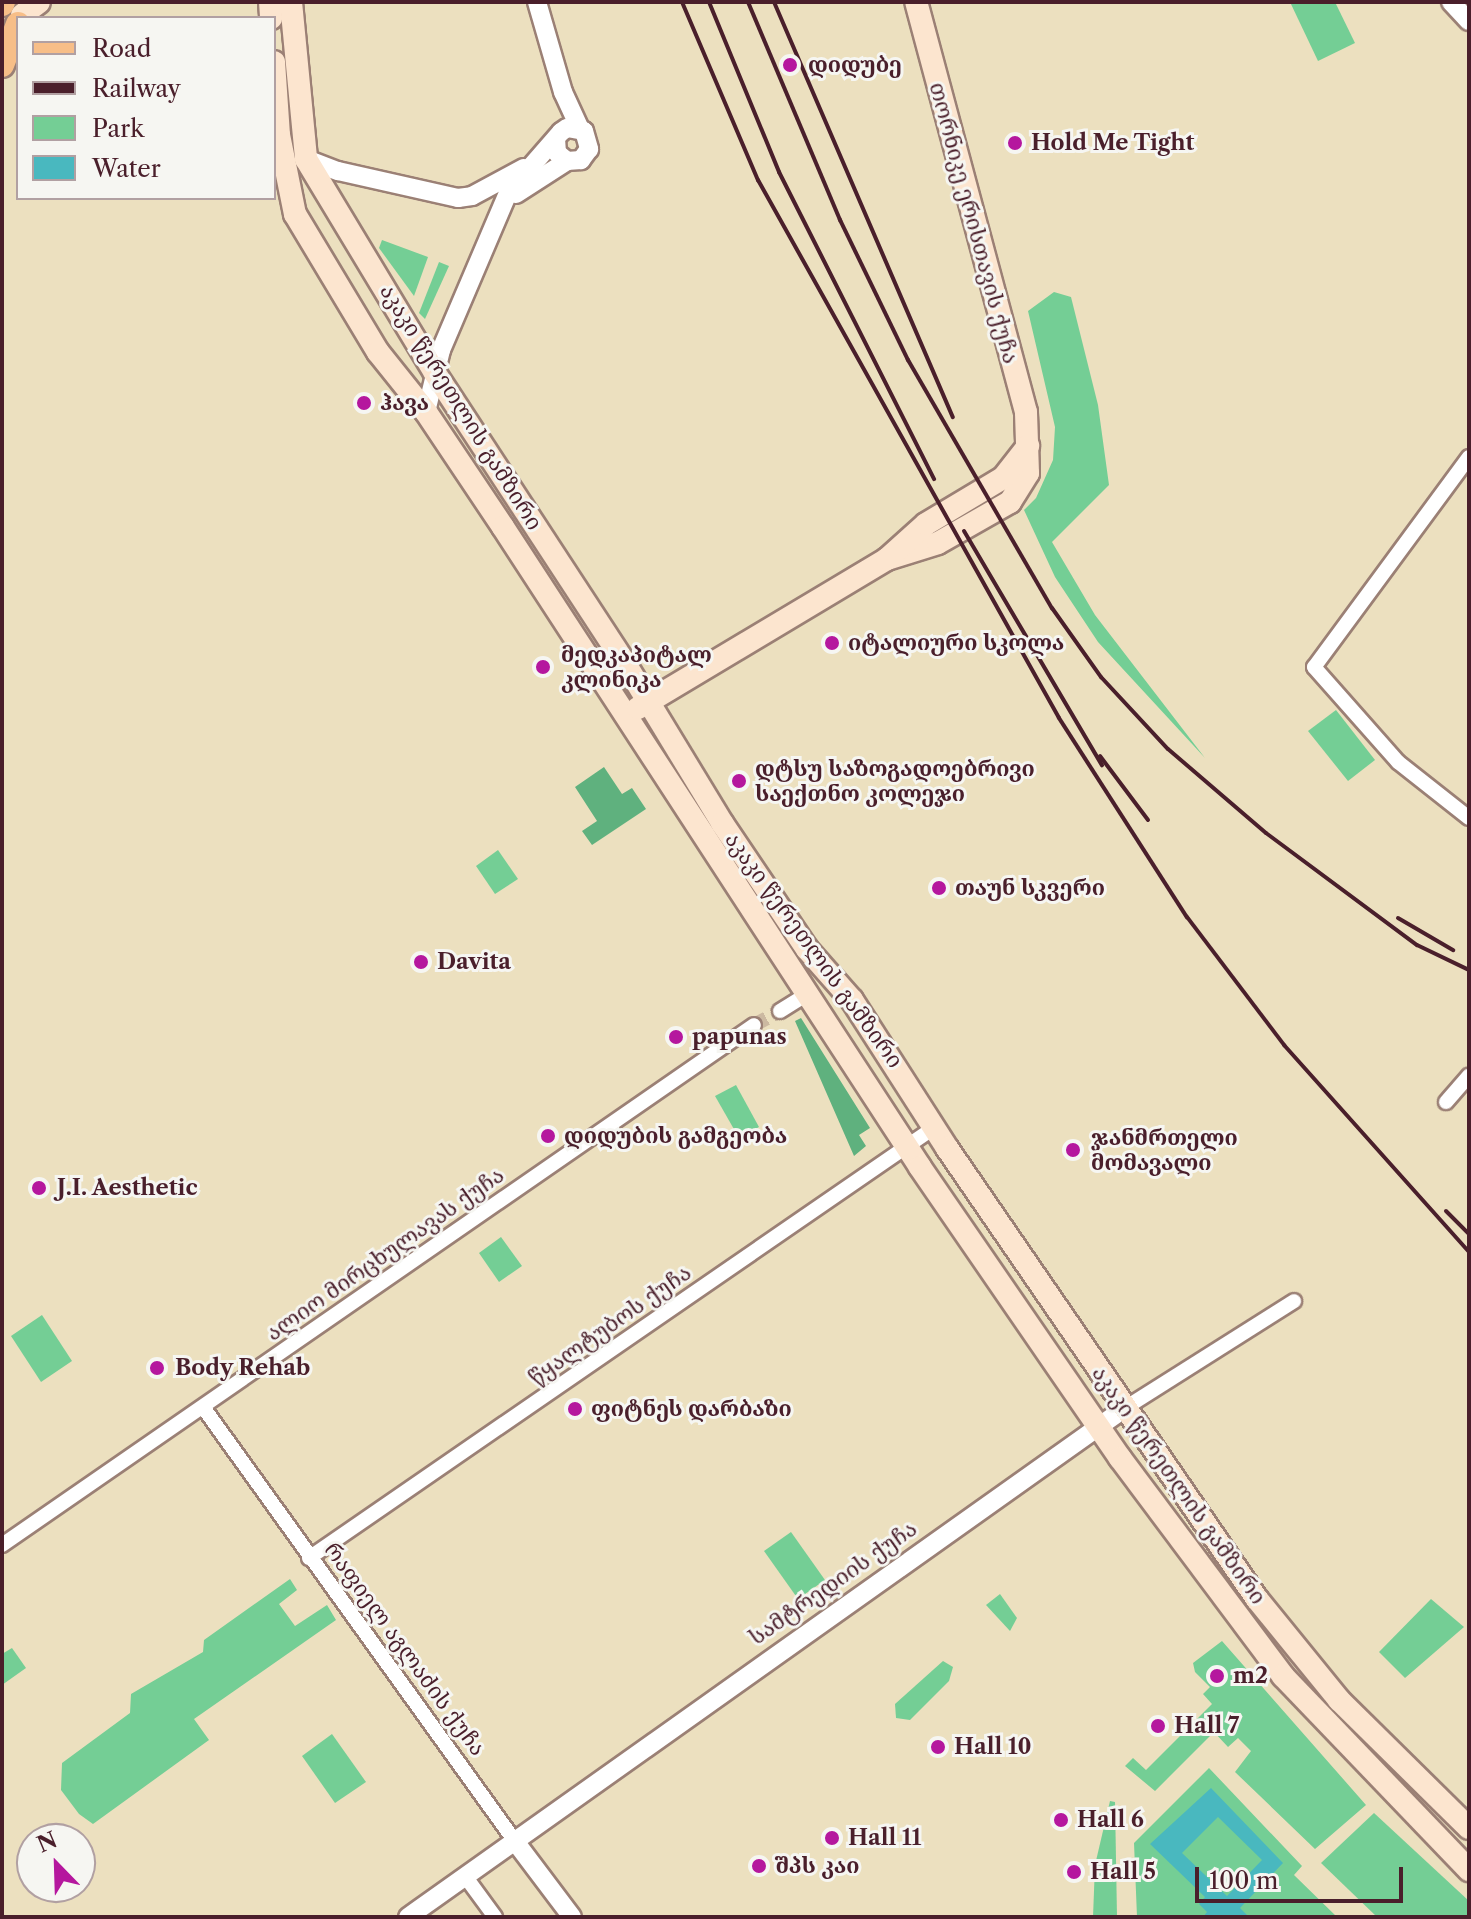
<!DOCTYPE html>
<html>
<head>
<meta charset="utf-8">
<style>
	body { margin:0 }
	#map { position:relative; width:1471px; height:1919px; overflow:hidden; background:#ece0bf; font-family:"Libre Caslon Text","Noto Serif Georgian",serif }
	div>[style] { position:absolute }
	.green>* { inset:0; background:#74ce95 }
	.forest>* { inset:0; background:#5fb17e }
	.water>* { inset:0; background:#49b8bf }
	.minor-tunnel>* { height:14px; margin-top:-7px; transform-origin:0; background:repeating-linear-gradient(90deg,#ccb9a1 0 14px,transparent 0 21px) }
	.roads { filter:drop-shadow(2px 0 #9b8075) drop-shadow(-2px 0 #9b8075) drop-shadow(0 2px #9b8075) drop-shadow(0 -2px #9b8075) }
	.minor>* { height:14px; margin:-7px; padding:0 7px; transform-origin:7px; border-radius:7px; background:#fff }
	.tertiary>* { height:18px; margin:-9px; padding:0 9px; transform-origin:9px; border-radius:9px; background:#fff }
	.secondary>* { height:22px; margin:-11px; padding:0 11px; transform-origin:11px; border-radius:11px; background:#fce5cf }
	.primary>* { height:24px; margin:-12px; padding:0 12px; transform-origin:12px; border-radius:12px; background:#f7be88 }
	.rail>* { height:4px; margin:-2px; padding:0 2px; transform-origin:2px; border-radius:2px; background:#4a1f2b }
	.dots>* { width:22px; height:22px; translate:-50% -50%; box-sizing:border-box; border:4px solid #f6f6f2; border-radius:50% }
	span { translate:-50% -50%; white-space:nowrap; text-align:center; line-height:1.15; -webkit-text-stroke:6px #f6f6f2; paint-order:stroke }
	.poi-label { font-size:22px; color:#4a1f2b; font-weight:700 }
	.left { translate:0 -50%; text-align:left }
	.street-label { font-size:22px; color:#4a1f2b }
	.frame { position:absolute; inset:0; border:4px solid #4a1f2b; pointer-events:none }
	.legend { position:absolute; left:16px; top:16px; width:260px; height:184px; box-sizing:border-box; background:#f6f6f2; border:2px solid #b1a0a2; margin:0; padding:10px 14px; list-style:none; font-size:24px; color:#4a1f2b }
	.legend li { display:flex; align-items:center; gap:16px; height:40px }
	.legend b { width:40px; border:2px solid #b1a0a2 }
	.north { position:absolute; left:16px; top:1823px; width:80px; height:80px; box-sizing:border-box; background:#f6f6f2; border:2px solid #b1a0a2; border-radius:50%; rotate:337deg; font-size:22px; font-weight:700; line-height:32px; text-align:center; color:#4a1f2b }
	.north::after { content:''; display:block; margin:auto; width:28px; height:36px; background:#b5179e; clip-path:polygon(50% 0,100% 100%,50% 72%,0 100%) }
	.scale { position:absolute; left:1195px; top:1867px; width:208px; height:36px; box-sizing:border-box; border:4px solid #4a1f2b; border-top:0; padding-left:10px; font-size:24px; line-height:28px; white-space:nowrap; color:#4a1f2b; -webkit-text-stroke:6px #f6f6f2; paint-order:stroke }
</style>
</head>
<body>
<div id="map">
	<div class="green">
		<div style="clip-path:polygon(1290px 2px,1335px 2px,1355px 43px,1318px 61px)"></div>
		<div style="clip-path:polygon(382px 240px,428px 257px,414px 296px,379px 248px)"></div>
		<div style="clip-path:polygon(439px 262px,449px 266px,425px 319px,419px 313px)"></div>
		<div style="clip-path:polygon(1054px 292px,1071px 297px,1098px 405px,1109px 485px,1052px 542px,1095px 615px,1205px 758px,1098px 642px,1055px 577px,1024px 510px,1036px 498px,1053px 460px,1055px 427px,1028px 311px)"></div>
		<div style="clip-path:polygon(1336px 710px,1375px 760px,1348px 781px,1308px 731px)"></div>
		<div style="clip-path:polygon(498px 850px,518px 879px,495px 894px,476px 866px)"></div>
		<div style="clip-path:polygon(736px 1085px,759px 1127px,739px 1138px,715px 1096px)"></div>
		<div style="clip-path:polygon(501px 1237px,522px 1266px,499px 1282px,479px 1253px)"></div>
		<div style="clip-path:polygon(42px 1315px,72px 1361px,41px 1382px,11px 1336px)"></div>
		<div style="clip-path:polygon(791px 1532px,825px 1580px,798px 1599px,764px 1551px)"></div>
		<div style="clip-path:polygon(290px 1579px,297px 1590px,279px 1604px,295px 1626px,327px 1605px,336px 1620px,194px 1719px,209px 1740px,93px 1824px,79px 1814px,61px 1790px,62px 1763px,130px 1713px,131px 1694px,203px 1652px,204px 1640px)"></div>
		<div style="clip-path:polygon(1000px 1594px,1017px 1618px,1010px 1631px,986px 1605px)"></div>
		<div style="clip-path:polygon(1431px 1599px,1464px 1627px,1405px 1678px,1379px 1652px)"></div>
		<div style="clip-path:polygon(1222px 1641px,1366px 1805px,1315px 1849px,1235px 1772px,1251px 1751px,1238px 1738px,1228px 1747px,1214px 1732px,1155px 1791px,1125px 1766px,1133px 1758px,1146px 1770px,1212px 1704px,1203px 1694px,1210px 1687px,1195px 1672px,1193px 1663px)"></div>
		<div style="clip-path:polygon(12px 1648px,26px 1668px,2px 1685px,2px 1654px)"></div>
		<div style="clip-path:polygon(943px 1661px,953px 1667px,949px 1681px,910px 1720px,896px 1718px,895px 1704px)"></div>
		<div style="clip-path:polygon(332px 1734px,366px 1782px,335px 1803px,302px 1756px)"></div>
		<div style="clip-path:polygon(1209px 1768px,1302px 1866px,1294px 1875px,1337px 1917px,1137px 1917px,1134px 1843px)"></div>
		<div style="clip-path:polygon(1110px 1801px,1115px 1802px,1117px 1917px,1093px 1917px,1095px 1865px)"></div>
		<div style="clip-path:polygon(1374px 1813px,1469px 1901px,1469px 1917px,1377px 1917px,1321px 1863px)"></div>
	</div>
	<div class="forest">
		<div style="clip-path:polygon(604px 767px,622px 794px,632px 788px,646px 809px,592px 845px,582px 831px,597px 821px,575px 787px)"></div>
		<div style="clip-path:polygon(801px 1018px,870px 1128px,859px 1135px,866px 1146px,854px 1156px,795px 1021px)"></div>
	</div>
	<div class="water">
		<div style="clip-path:polygon(evenodd,1211px 1788px,1283px 1863px,1240px 1908px,1249px 1917px,1203px 1917px,1207px 1912px,1199px 1904px,1205px 1897px,1150px 1844px,1211px 1788px,1218px 1817px,1262px 1860px,1227px 1896px,1182px 1853px,1218px 1817px)"></div>
	</div>
	<div class="minor-tunnel">
		<div style="left:754px;top:1025px;width:30px;rotate:-28deg"></div>
	</div>
	<div class="roads">
		<div class="minor">
			<div style="left:1469px;top:457px;width:261px;rotate:126.4deg"></div>
			<div style="left:1314px;top:667px;width:127px;rotate:48.5deg"></div>
			<div style="left:1398px;top:762px;width:90px;rotate:38.3deg"></div>
			<div style="left:780px;top:1011px;width:32px;rotate:-32deg"></div>
			<div style="left:1446px;top:1102px;width:35px;rotate:-49deg"></div>
			<div style="left:203px;top:1407px;width:533px;rotate:54.31deg"></div>
			<div style="left:1125px;top:1408px;width:200px;rotate:-32.3deg"></div>
			<div style="left:2px;top:1545px;width:914px;rotate:-34.66deg"></div>
			<div style="left:309px;top:1558px;width:760px;rotate:-34.55deg"></div>
			<div style="left:465px;top:1876px;width:51px;rotate:53.8deg"></div>
		</div>
		<div class="tertiary">
			<div style="left:537px;top:2px;width:94px;rotate:73.9deg"></div>
			<div style="left:563px;top:92px;width:41px;rotate:65.3deg"></div>
			<div style="left:1451px;top:2px;width:26px;rotate:47deg"></div>
			<div style="left:306px;top:159px;width:34px;rotate:21deg"></div>
			<div style="left:338px;top:171px;width:123px;rotate:12.7deg"></div>
			<div style="left:458px;top:198px;width:14px;rotate:-8deg"></div>
			<div style="left:472px;top:196px;width:59px;rotate:-28.3deg"></div>
			<div style="left:516px;top:194px;width:61px;rotate:-32.9deg"></div>
			<div style="left:426px;top:412px;width:64px;rotate:-76.4deg"></div>
			<div style="left:441px;top:350px;width:171px;rotate:-66.9deg"></div>
			<div style="left:508px;top:193px;width:81px;rotate:-49deg"></div>
			<div style="left:561px;top:132px;width:7px;rotate:-34deg"></div>
			<div style="left:567px;top:128px;width:17px;rotate:10deg"></div>
			<div style="left:584px;top:131px;width:19px;rotate:74deg"></div>
			<div style="left:589px;top:149px;width:14px;rotate:126deg"></div>
			<div style="left:581px;top:160px;width:14px;rotate:176deg"></div>
			<div style="left:567px;top:161px;width:13px;rotate:-141deg"></div>
			<div style="left:557px;top:153px;width:13px;rotate:-94deg"></div>
			<div style="left:514px;top:1840px;width:96px;rotate:53deg"></div>
			<div style="left:408px;top:1917px;width:879px;rotate:-35.37deg"></div>
		</div>
		<div class="secondary">
			<div style="left:270px;top:2px;width:16px;rotate:86deg"></div>
			<div style="left:291px;top:2px;width:158px;rotate:84.5deg"></div>
			<div style="left:306px;top:159px;width:250px;rotate:58.9deg"></div>
			<div style="left:435px;top:373px;width:343px;rotate:56.8deg"></div>
			<div style="left:623px;top:660px;width:191px;rotate:58.7deg"></div>
			<div style="left:722px;top:823px;width:152px;rotate:56deg"></div>
			<div style="left:807px;top:949px;width:68px;rotate:48.6deg"></div>
			<div style="left:852px;top:1000px;width:176px;rotate:57.3deg"></div>
			<div style="left:947px;top:1148px;width:547px;rotate:55.5deg"></div>
			<div style="left:1257px;top:1599px;width:130px;rotate:50.9deg"></div>
			<div style="left:1339px;top:1700px;width:182px;rotate:44.6deg"></div>
			<div style="left:22px;top:15px;width:21px;rotate:-37deg"></div>
			<div style="left:274px;top:62px;width:73px;rotate:86.1deg"></div>
			<div style="left:279px;top:135px;width:81px;rotate:78.6deg"></div>
			<div style="left:295px;top:214px;width:161px;rotate:59deg"></div>
			<div style="left:378px;top:352px;width:77px;rotate:51.3deg"></div>
			<div style="left:426px;top:412px;width:138px;rotate:56.2deg"></div>
			<div style="left:503px;top:527px;width:764px;rotate:56.91deg"></div>
			<div style="left:920px;top:1167px;width:353px;rotate:55.5deg"></div>
			<div style="left:1120px;top:1458px;width:272px;rotate:53.2deg"></div>
			<div style="left:1283px;top:1676px;width:269px;rotate:46.2deg"></div>
			<div style="left:887px;top:559px;width:53px;rotate:-17.4deg"></div>
			<div style="left:938px;top:543px;width:83px;rotate:-29.7deg"></div>
			<div style="left:1010px;top:502px;width:34px;rotate:-58deg"></div>
			<div style="left:1028px;top:473px;width:61px;rotate:-91.9deg"></div>
			<div style="left:1026px;top:412px;width:424px;rotate:-105deg"></div>
			<div style="left:638px;top:708px;width:290px;rotate:-30.9deg"></div>
			<div style="left:887px;top:559px;width:52px;rotate:-41.9deg"></div>
			<div style="left:926px;top:524px;width:90px;rotate:-30.9deg"></div>
			<div style="left:1003px;top:478px;width:41px;rotate:-52deg"></div>
		</div>
		<div class="primary">
			<div style="left:2px;top:4px;width:2px;rotate:-63deg"></div>
			<div style="left:2px;top:65px;width:44px;rotate:-68.7deg"></div>
		</div>
	</div>
	<div class="rail">
		<div style="left:682px;top:2px;width:194px;rotate:66.9deg"></div>
		<div style="left:758px;top:180px;width:616px;rotate:60.77deg"></div>
		<div style="left:1059px;top:718px;width:237px;rotate:57.3deg"></div>
		<div style="left:1187px;top:917px;width:161px;rotate:52.8deg"></div>
		<div style="left:1284px;top:1045px;width:278px;rotate:48.2deg"></div>
		<div style="left:709px;top:2px;width:184px;rotate:67.6deg"></div>
		<div style="left:779px;top:172px;width:344px;rotate:63.2deg"></div>
		<div style="left:748px;top:2px;width:237px;rotate:67.1deg"></div>
		<div style="left:840px;top:220px;width:156px;rotate:64.1deg"></div>
		<div style="left:908px;top:360px;width:287px;rotate:59.9deg"></div>
		<div style="left:1052px;top:608px;width:85px;rotate:54.6deg"></div>
		<div style="left:1101px;top:677px;width:98px;rotate:47.1deg"></div>
		<div style="left:1168px;top:749px;width:129px;rotate:40.6deg"></div>
		<div style="left:1266px;top:833px;width:188px;rotate:36.6deg"></div>
		<div style="left:1417px;top:945px;width:58px;rotate:25.7deg"></div>
		<div style="left:774px;top:2px;width:452px;rotate:66.7deg"></div>
		<div style="left:964px;top:531px;width:272px;rotate:59.5deg"></div>
		<div style="left:1100px;top:756px;width:80px;rotate:53.1deg"></div>
		<div style="left:1398px;top:918px;width:64px;rotate:30.2deg"></div>
		<div style="left:1446px;top:1211px;width:33px;rotate:45deg"></div>
	</div>
	<div class="dots">
		<div style="left:790px;top:65px;background:#b5179e"></div>
		<div style="left:1015px;top:143px;background:#b5179e"></div>
		<div style="left:364px;top:403px;background:#b5179e"></div>
		<div style="left:832px;top:643px;background:#b5179e"></div>
		<div style="left:543px;top:667px;background:#b5179e"></div>
		<div style="left:739px;top:781px;background:#b5179e"></div>
		<div style="left:939px;top:888px;background:#b5179e"></div>
		<div style="left:421px;top:962px;background:#b5179e"></div>
		<div style="left:676px;top:1037px;background:#b5179e"></div>
		<div style="left:548px;top:1136px;background:#b5179e"></div>
		<div style="left:1073px;top:1150px;background:#b5179e"></div>
		<div style="left:39px;top:1188px;background:#b5179e"></div>
		<div style="left:157px;top:1368px;background:#b5179e"></div>
		<div style="left:575px;top:1409px;background:#b5179e"></div>
		<div style="left:1217px;top:1676px;background:#b5179e"></div>
		<div style="left:1158px;top:1726px;background:#b5179e"></div>
		<div style="left:938px;top:1747px;background:#b5179e"></div>
		<div style="left:1061px;top:1820px;background:#b5179e"></div>
		<div style="left:832px;top:1838px;background:#b5179e"></div>
		<div style="left:759px;top:1866px;background:#b5179e"></div>
		<div style="left:1074px;top:1872px;background:#b5179e"></div>
	</div>
	<div class="poi-label">
		<span class="left" style="left:808px;top:65px">დიდუბე</span>
		<span class="left" style="left:1031px;top:143px">Hold Me Tight</span>
		<span class="left" style="left:380px;top:403px">ჰავა</span>
		<span class="left" style="left:848px;top:643px">იტალიური სკოლა</span>
		<span class="left" style="left:561px;top:667px">მედკაპიტალ<br>კლინიკა</span>
		<span class="left" style="left:755px;top:781px">დტსუ საზოგადოებრივი<br>საექთნო კოლეჯი</span>
		<span class="left" style="left:955px;top:888px">თაუნ სკვერი</span>
		<span class="left" style="left:437px;top:962px">Davita</span>
		<span class="left" style="left:692px;top:1037px">papunas</span>
		<span class="left" style="left:564px;top:1136px">დიდუბის გამგეობა</span>
		<span class="left" style="left:1091px;top:1150px">ჯანმრთელი<br>მომავალი</span>
		<span class="left" style="left:57px;top:1188px">J.I. Aesthetic</span>
		<span class="left" style="left:175px;top:1368px">Body Rehab</span>
		<span class="left" style="left:591px;top:1409px">ფიტნეს დარბაზი</span>
		<span class="left" style="left:1233px;top:1676px">m2</span>
		<span class="left" style="left:1174px;top:1726px">Hall 7</span>
		<span class="left" style="left:954px;top:1747px">Hall 10</span>
		<span class="left" style="left:1077px;top:1820px">Hall 6</span>
		<span class="left" style="left:848px;top:1838px">Hall 11</span>
		<span class="left" style="left:775px;top:1866px">შპს კაი</span>
		<span class="left" style="left:1090px;top:1872px">Hall 5</span>
	</div>
	<div class="street-label">
		<span style="left:974px;top:223px;rotate:75deg">თორნიკე ერისთავის ქუჩა</span>
		<span style="left:461px;top:407px;rotate:58deg">აკაკი წერეთლის გამზირი</span>
		<span style="left:814px;top:950px;rotate:54deg">აკაკი წერეთლის გამზირი</span>
		<span style="left:385px;top:1254px;rotate:-35deg">ალიო მირცხულავას ქუჩა</span>
		<span style="left:610px;top:1325px;rotate:-35deg">წყალტუბოს ქუჩა</span>
		<span style="left:1179px;top:1485px;rotate:55deg">აკაკი წერეთლის გამზირი</span>
		<span style="left:833px;top:1583px;rotate:-35deg">სამტრედიის ქუჩა</span>
		<span style="left:405px;top:1649px;rotate:54deg">რაფიელ აგლაძის ქუჩა</span>
	</div>
	<div class="frame"></div>
	<ul class="legend">
	<li><b style="height:10px;background:#f7be88"></b>Road</li>
	<li><b style="height:10px;background:#4a1f2b"></b>Railway</li>
	<li><b style="height:22px;background:#74ce95"></b>Park</li>
	<li><b style="height:22px;background:#49b8bf"></b>Water</li>
	</ul>
	<div class="north">N</div>
	<div class="scale">100 m</div>
</div>
</body>
</html>
